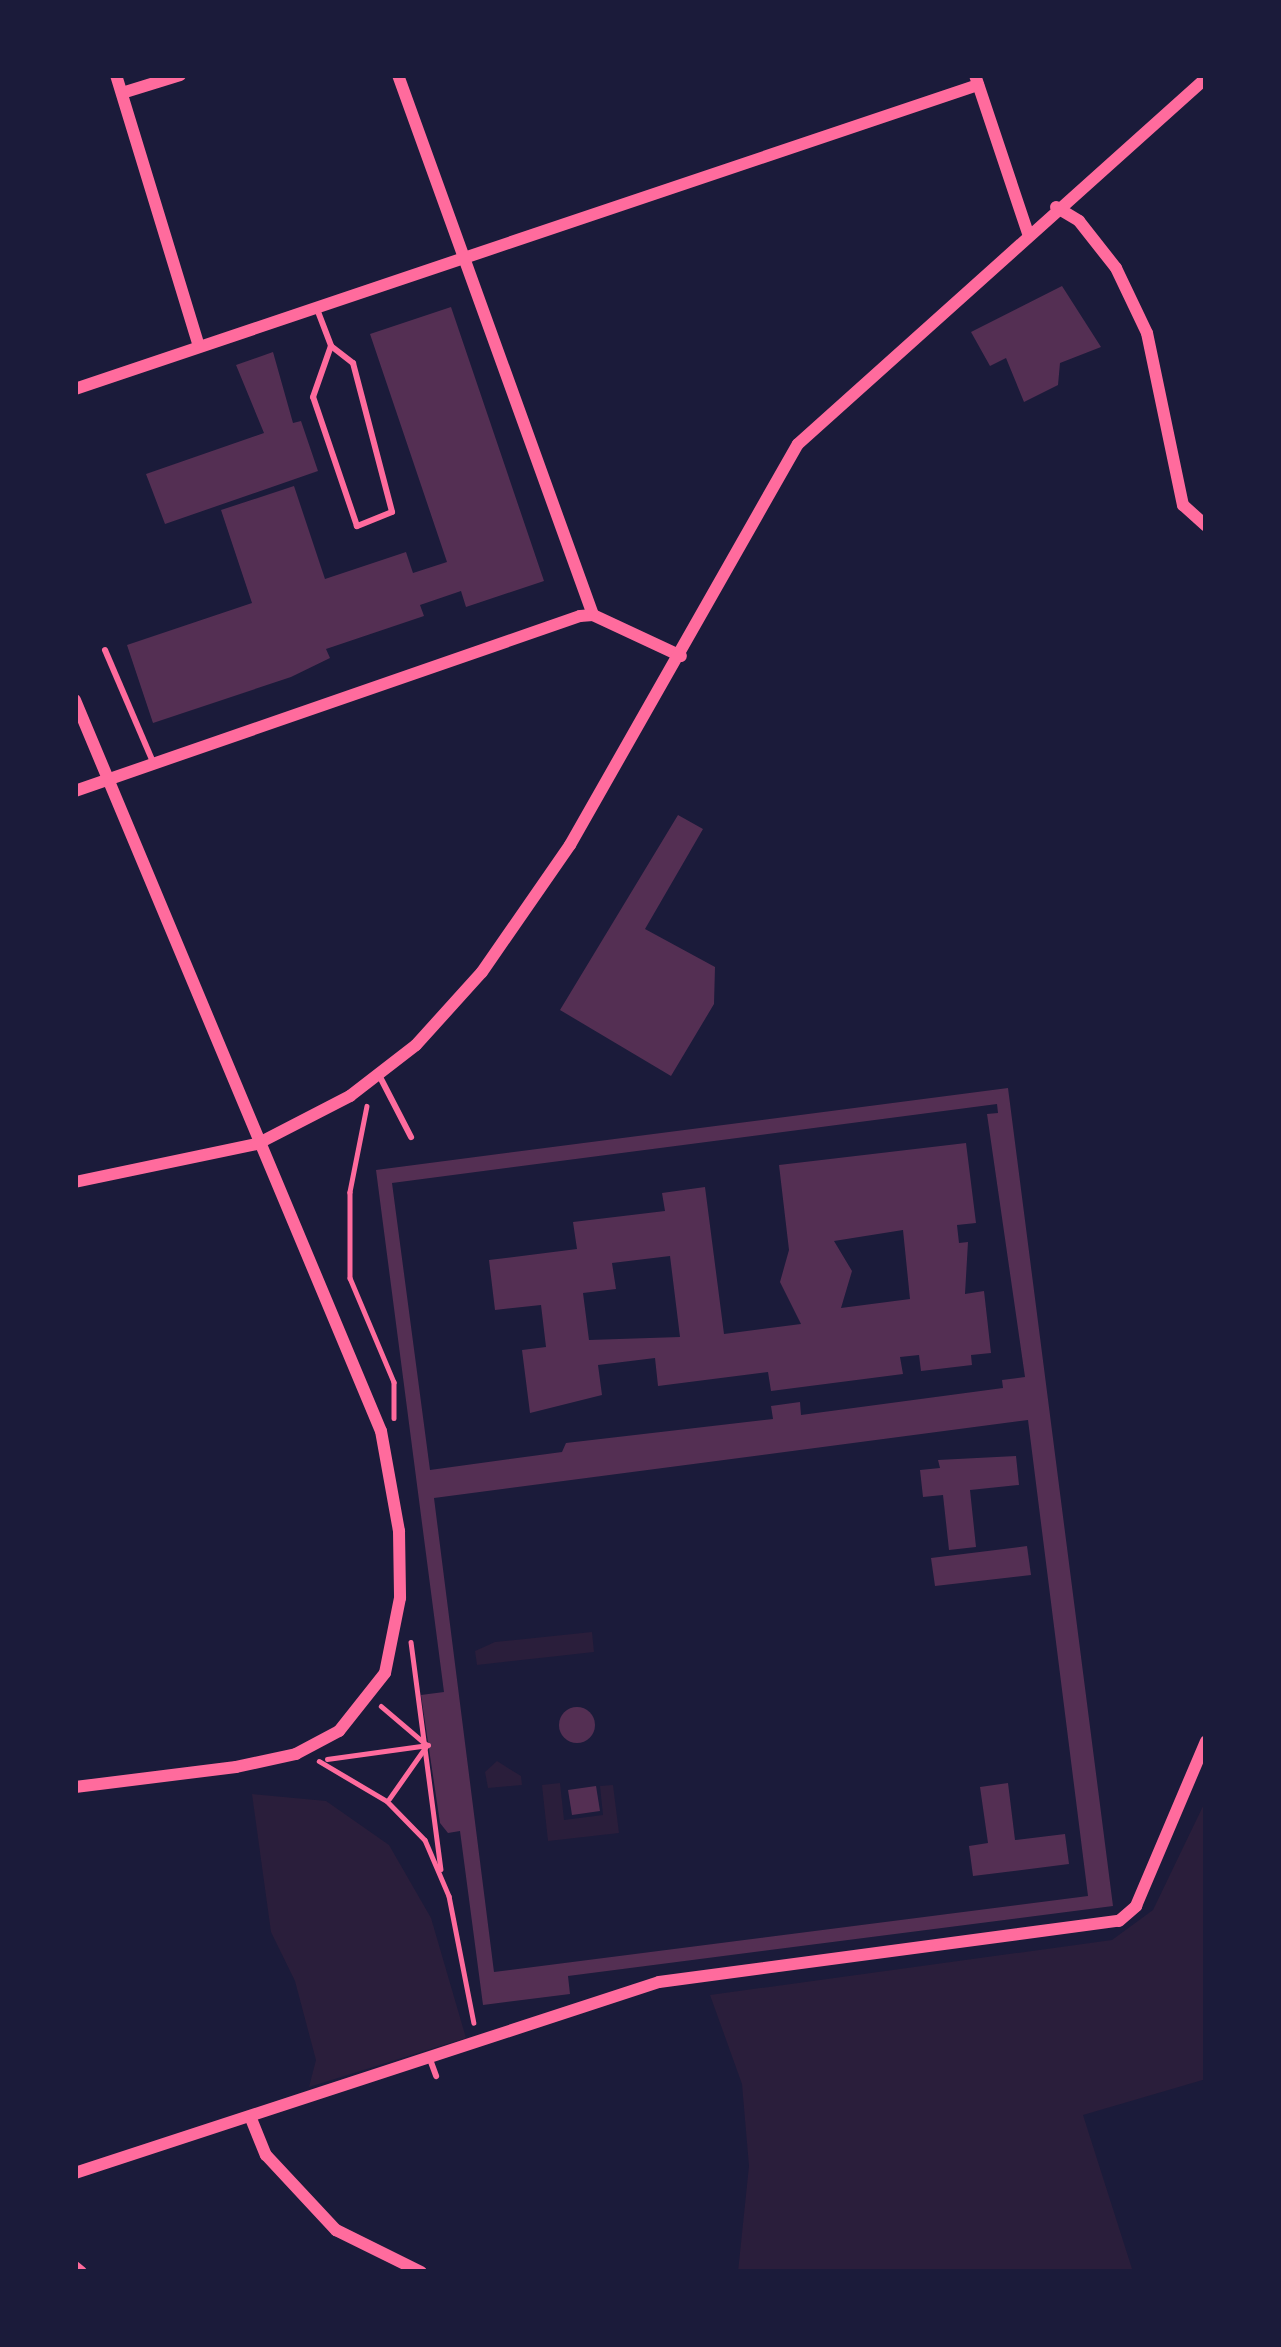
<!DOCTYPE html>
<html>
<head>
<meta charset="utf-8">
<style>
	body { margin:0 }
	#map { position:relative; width:1281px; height:2347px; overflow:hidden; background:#1b1b3a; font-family:Quicksand,sans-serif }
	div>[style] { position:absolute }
	.green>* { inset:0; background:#2a1e3b }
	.building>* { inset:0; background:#542f53 }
	.round { border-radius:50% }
	.path>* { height:4.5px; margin:-2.25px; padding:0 2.25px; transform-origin:2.25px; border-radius:2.25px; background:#ff6b9d }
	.service>* { height:6px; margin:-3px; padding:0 3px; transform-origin:3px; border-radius:3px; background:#ff6b9d }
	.minor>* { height:12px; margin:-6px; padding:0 6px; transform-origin:6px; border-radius:6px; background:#ff6b9d }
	span { translate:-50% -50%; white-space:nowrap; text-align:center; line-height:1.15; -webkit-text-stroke:10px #1b1b3a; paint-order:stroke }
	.frame { position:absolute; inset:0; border:78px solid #1b1b3a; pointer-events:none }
</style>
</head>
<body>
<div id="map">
	<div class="green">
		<div style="clip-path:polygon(592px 1632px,594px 1652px,477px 1665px,475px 1651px,495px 1642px)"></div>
		<div style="clip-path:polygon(497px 1761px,521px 1776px,522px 1785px,488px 1788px,485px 1772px)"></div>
		<div style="clip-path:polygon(560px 1783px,564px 1820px,603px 1815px,600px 1786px,613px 1785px,619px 1833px,548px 1841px,542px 1785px)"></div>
		<div style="clip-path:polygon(252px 1794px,326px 1801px,389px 1845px,431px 1918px,466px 2038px,309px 2087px,316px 2060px,295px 1981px,271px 1932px)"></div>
		<div style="clip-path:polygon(1206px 1800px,1206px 2079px,1083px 2115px,1133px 2272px,738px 2272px,749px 2166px,742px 2084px,710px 1995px,1112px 1940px,1153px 1910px)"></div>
	</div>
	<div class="building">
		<div style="clip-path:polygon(1062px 286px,1101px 347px,1060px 363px,1058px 385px,1024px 402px,1006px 358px,990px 366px,971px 332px)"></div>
		<div style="clip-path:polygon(451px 307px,544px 581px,466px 607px,461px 591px,420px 605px,424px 616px,326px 649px,330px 658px,291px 677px,153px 723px,127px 645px,252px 603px,221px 510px,294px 486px,325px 579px,406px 552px,413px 573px,447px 562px,370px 334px)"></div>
		<div style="clip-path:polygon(273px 352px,293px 423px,301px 421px,318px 471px,165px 524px,146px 474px,264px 433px,236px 365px)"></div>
		<div style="clip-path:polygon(678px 815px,703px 829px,645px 929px,715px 967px,714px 1004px,671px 1076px,560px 1010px)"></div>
		<div style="clip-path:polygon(evenodd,1008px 1088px,1113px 1906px,568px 1976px,570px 1994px,483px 2005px,460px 1831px,448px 1833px,440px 1823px,421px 1695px,444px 1692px,376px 1170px,1008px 1088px,997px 1104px,998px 1113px,987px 1114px,1025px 1377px,1002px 1380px,1003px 1388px,801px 1415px,800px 1402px,771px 1406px,773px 1419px,566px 1443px,562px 1452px,430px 1470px,392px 1183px,997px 1104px,1008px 1088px,1028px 1420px,1088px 1896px,494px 1972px,434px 1498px,1028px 1420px)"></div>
		<div style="clip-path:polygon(evenodd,966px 1143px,976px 1223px,957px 1225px,959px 1243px,968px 1242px,965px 1294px,984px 1291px,991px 1353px,971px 1355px,972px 1365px,921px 1371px,919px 1355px,900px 1357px,903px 1374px,771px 1391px,768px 1372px,658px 1386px,655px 1358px,598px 1365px,602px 1395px,530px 1413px,522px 1350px,546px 1347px,541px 1305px,495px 1310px,489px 1260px,577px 1249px,573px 1222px,665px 1211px,662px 1193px,705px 1187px,724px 1334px,801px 1324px,780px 1282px,789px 1250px,779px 1165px,966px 1143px,903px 1230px,910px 1299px,841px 1308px,852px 1271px,834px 1241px,903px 1230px,966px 1143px,670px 1256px,680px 1337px,589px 1340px,583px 1293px,616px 1289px,612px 1263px,670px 1256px)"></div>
		<div style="clip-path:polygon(1016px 1456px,1019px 1485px,970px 1490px,976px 1547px,949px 1550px,943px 1495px,923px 1497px,920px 1470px,940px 1468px,938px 1460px)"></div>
		<div style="clip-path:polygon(1027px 1546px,1031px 1575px,935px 1586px,931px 1558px)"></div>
		<div class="round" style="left:559px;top:1707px;width:36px;height:36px"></div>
		<div style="clip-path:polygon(1008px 1783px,1015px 1840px,1065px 1834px,1069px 1864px,973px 1876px,969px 1846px,988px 1843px,980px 1787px)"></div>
		<div style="clip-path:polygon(596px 1786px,600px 1811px,572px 1815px,568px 1790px)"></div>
	</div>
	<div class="path">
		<div style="left:367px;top:1106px;width:88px;rotate:101.2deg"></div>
		<div style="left:350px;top:1192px;width:86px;rotate:90deg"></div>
		<div style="left:350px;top:1278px;width:113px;rotate:67.1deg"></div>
		<div style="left:394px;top:1382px;width:36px;rotate:90deg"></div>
		<div style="left:411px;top:1642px;width:229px;rotate:82.5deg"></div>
		<div style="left:381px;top:1706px;width:60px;rotate:40.3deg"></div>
		<div style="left:327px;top:1759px;width:102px;rotate:-7.9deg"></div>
		<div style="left:319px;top:1761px;width:79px;rotate:30.5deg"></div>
		<div style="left:387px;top:1801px;width:54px;rotate:45.7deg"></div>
		<div style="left:425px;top:1840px;width:61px;rotate:66.8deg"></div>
		<div style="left:449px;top:1896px;width:129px;rotate:78.9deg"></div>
		<div style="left:389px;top:1799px;width:66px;rotate:-54.9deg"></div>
	</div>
	<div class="service">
		<div style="left:317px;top:309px;width:40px;rotate:69deg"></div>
		<div style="left:331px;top:346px;width:28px;rotate:38deg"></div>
		<div style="left:353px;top:363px;width:154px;rotate:75.3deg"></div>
		<div style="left:392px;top:512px;width:38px;rotate:158deg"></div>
		<div style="left:357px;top:526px;width:136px;rotate:-108.8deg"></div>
		<div style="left:313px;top:397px;width:54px;rotate:-70.6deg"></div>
		<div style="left:105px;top:650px;width:122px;rotate:66.8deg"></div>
		<div style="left:379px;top:1075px;width:70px;rotate:62.7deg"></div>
		<div style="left:431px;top:2062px;width:15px;rotate:70deg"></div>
	</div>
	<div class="minor">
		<div style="left:116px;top:75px;width:281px;rotate:73deg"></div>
		<div style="left:398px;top:75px;width:574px;rotate:70.14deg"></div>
		<div style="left:975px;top:75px;width:167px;rotate:71.5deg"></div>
		<div style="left:122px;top:93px;width:61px;rotate:-17.2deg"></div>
		<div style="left:1056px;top:207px;width:27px;rotate:31deg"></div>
		<div style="left:1079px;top:221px;width:60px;rotate:51.8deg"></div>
		<div style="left:1116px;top:268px;width:72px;rotate:64.5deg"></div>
		<div style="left:1147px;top:333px;width:176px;rotate:78.2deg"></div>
		<div style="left:1183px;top:505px;width:31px;rotate:42deg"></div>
		<div style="left:75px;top:389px;width:953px;rotate:-18.61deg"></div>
		<div style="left:75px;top:700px;width:792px;rotate:67.29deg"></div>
		<div style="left:381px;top:1431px;width:102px;rotate:79.8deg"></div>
		<div style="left:399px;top:1531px;width:67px;rotate:89.1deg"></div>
		<div style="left:400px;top:1598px;width:76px;rotate:101.3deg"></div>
		<div style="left:385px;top:1673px;width:74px;rotate:128.4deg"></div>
		<div style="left:339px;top:1731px;width:49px;rotate:151.9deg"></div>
		<div style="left:296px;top:1754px;width:61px;rotate:167.8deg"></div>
		<div style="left:236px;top:1767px;width:162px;rotate:172.9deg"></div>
		<div style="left:75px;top:791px;width:534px;rotate:-19.11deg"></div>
		<div style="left:580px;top:616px;width:13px;rotate:-4deg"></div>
		<div style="left:593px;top:615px;width:97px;rotate:25deg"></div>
		<div style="left:75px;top:1182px;width:186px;rotate:-11.8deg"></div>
		<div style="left:257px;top:1144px;width:105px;rotate:-27.3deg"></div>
		<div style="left:350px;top:1096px;width:83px;rotate:-37.7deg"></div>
		<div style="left:416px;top:1045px;width:98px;rotate:-47.9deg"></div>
		<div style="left:482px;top:972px;width:155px;rotate:-55.3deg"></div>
		<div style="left:570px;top:845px;width:461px;rotate:-60.4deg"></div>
		<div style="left:798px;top:444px;width:548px;rotate:-41.89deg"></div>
		<div style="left:252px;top:2121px;width:37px;rotate:68deg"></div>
		<div style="left:266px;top:2155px;width:103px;rotate:47deg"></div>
		<div style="left:336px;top:2230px;width:95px;rotate:26.3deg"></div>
		<div style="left:75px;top:2173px;width:614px;rotate:-18.11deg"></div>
		<div style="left:659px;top:1982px;width:464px;rotate:-7.6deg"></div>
		<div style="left:1119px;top:1921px;width:23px;rotate:-41deg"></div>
		<div style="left:1136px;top:1906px;width:179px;rotate:-67deg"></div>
		<div style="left:75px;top:2267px;width:8px;rotate:40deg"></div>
	</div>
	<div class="frame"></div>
</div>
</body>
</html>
